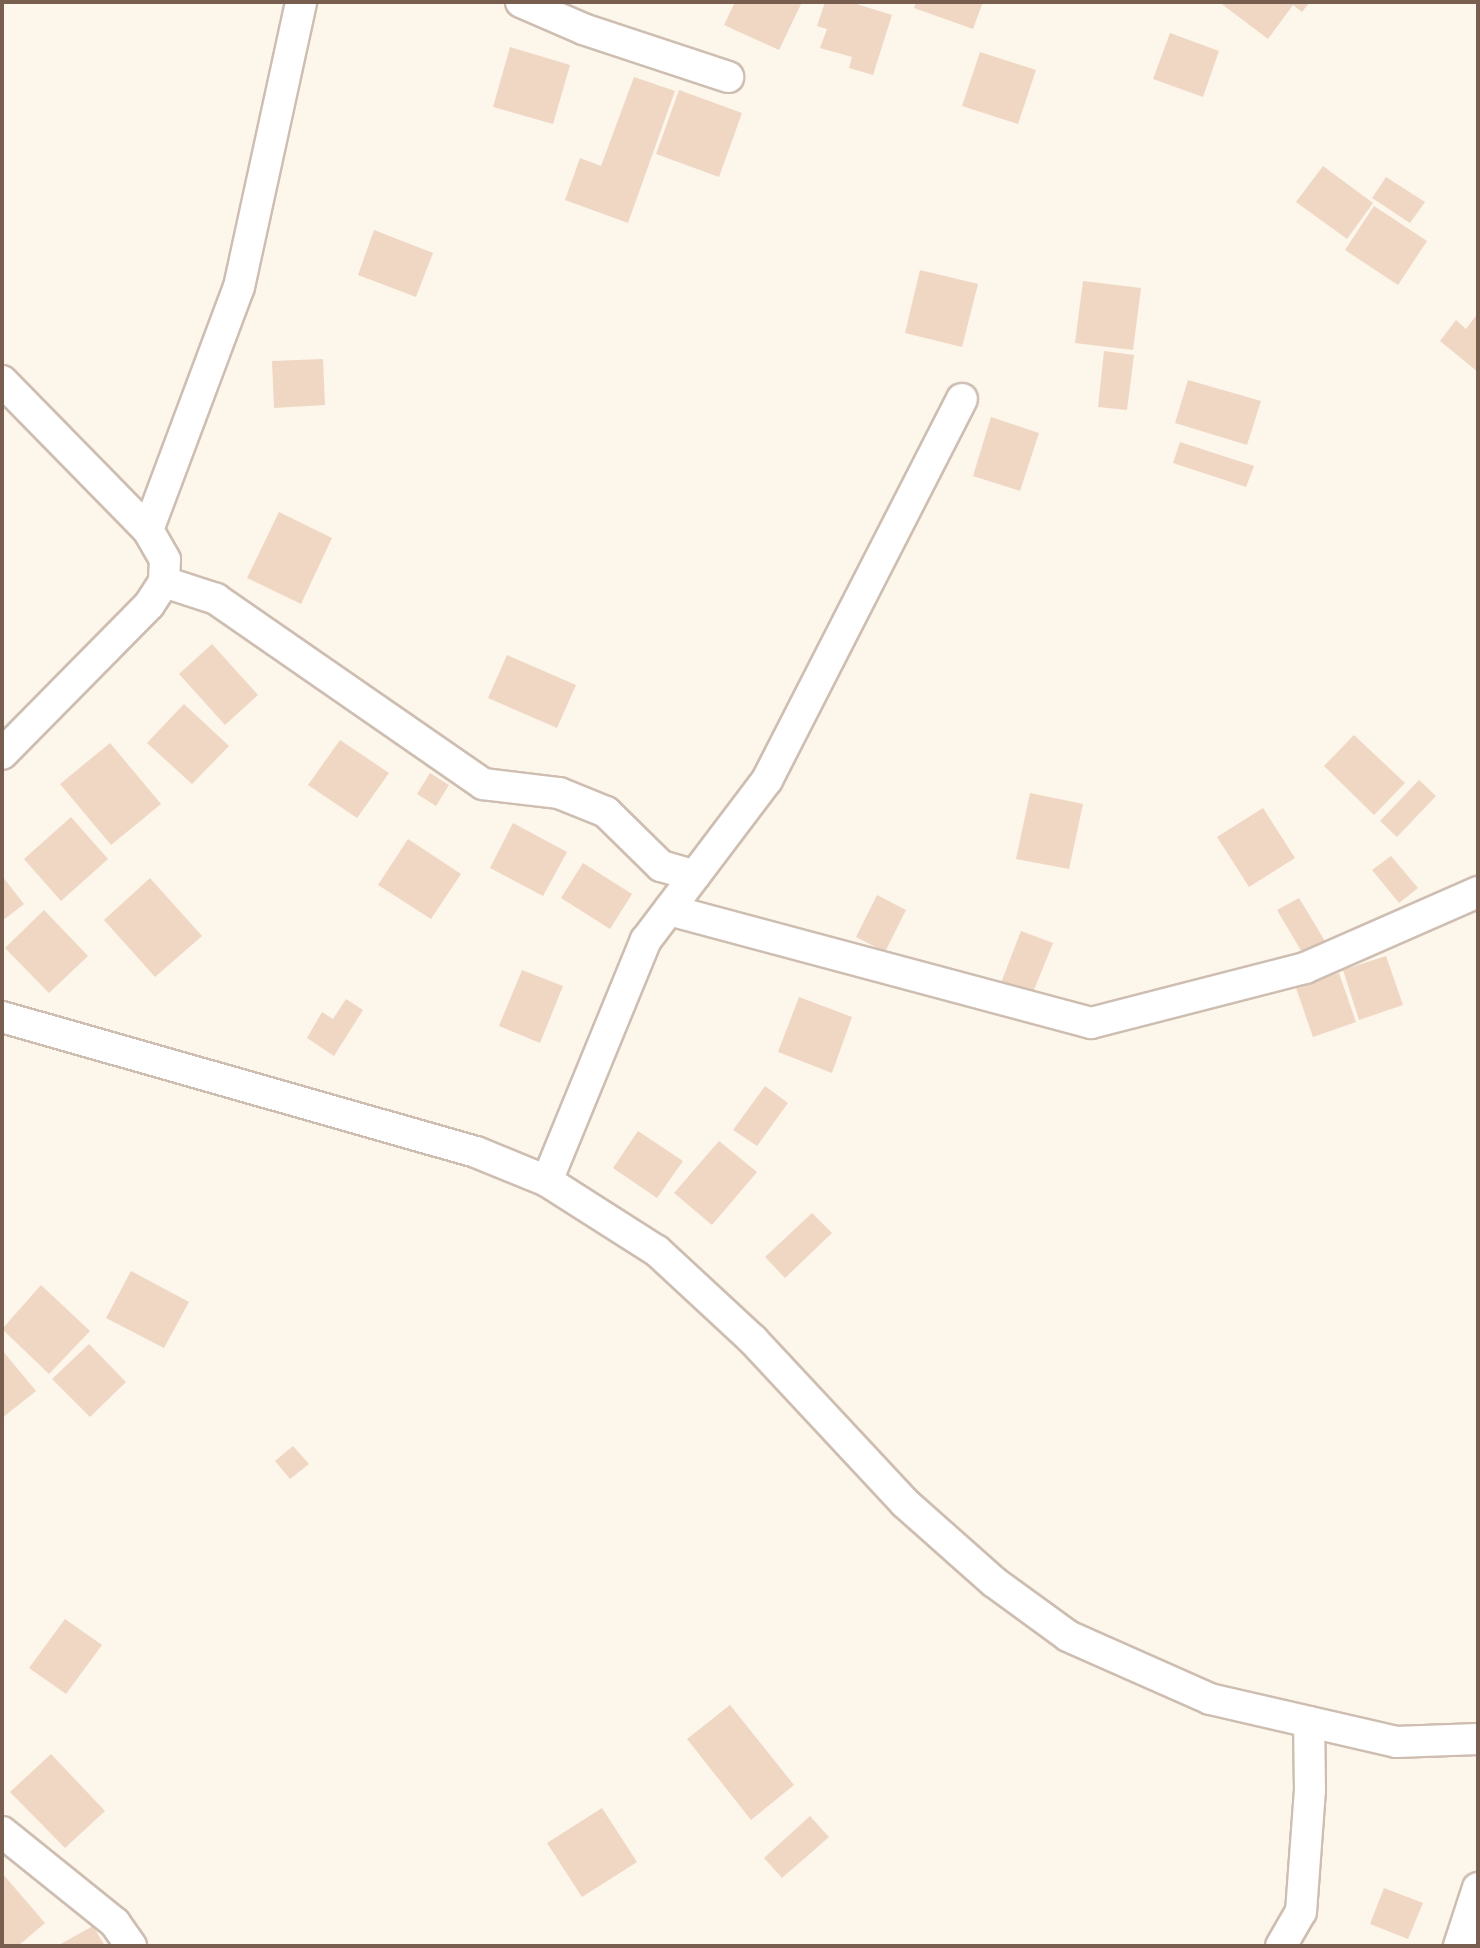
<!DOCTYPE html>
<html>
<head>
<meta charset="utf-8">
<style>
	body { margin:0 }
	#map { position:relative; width:1480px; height:1948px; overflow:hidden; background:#fcf6eb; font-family:Signika,sans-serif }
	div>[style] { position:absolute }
	.building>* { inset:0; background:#f0d7c4 }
	.roads { filter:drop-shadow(2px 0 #cebeb1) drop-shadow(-2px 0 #cebeb1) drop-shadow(0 2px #cebeb1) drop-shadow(0 -2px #cebeb1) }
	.minor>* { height:30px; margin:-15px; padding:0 15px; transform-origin:15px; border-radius:15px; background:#fff }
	span { translate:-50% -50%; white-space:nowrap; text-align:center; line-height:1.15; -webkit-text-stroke:6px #fefaf2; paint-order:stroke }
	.frame { position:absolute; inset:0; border:4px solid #775e4f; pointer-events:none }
</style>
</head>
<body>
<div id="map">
	<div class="building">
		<div style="clip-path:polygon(735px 2px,802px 2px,779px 50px,724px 25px)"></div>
		<div style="clip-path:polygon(825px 2px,850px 2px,892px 15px,873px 75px,849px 68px,852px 57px,820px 48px,827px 29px,817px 26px)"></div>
		<div style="clip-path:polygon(916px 2px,983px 2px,973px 29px,914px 8px)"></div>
		<div style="clip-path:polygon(1219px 2px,1307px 2px,1309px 3px,1302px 12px,1293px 5px,1268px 39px)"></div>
		<div style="clip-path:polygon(1170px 33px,1219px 51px,1203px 97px,1153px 79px)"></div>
		<div style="clip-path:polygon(510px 47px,570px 65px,553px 124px,493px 107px)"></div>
		<div style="clip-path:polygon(980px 52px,1036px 70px,1018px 124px,962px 106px)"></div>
		<div style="clip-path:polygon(634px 77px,675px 91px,628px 223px,565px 200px,580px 158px,601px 166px)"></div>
		<div style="clip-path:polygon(679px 90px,742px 113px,719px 177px,656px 154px)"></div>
		<div style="clip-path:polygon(1323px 166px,1373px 203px,1347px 239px,1296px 202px)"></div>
		<div style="clip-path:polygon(1386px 177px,1425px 202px,1410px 223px,1372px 198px)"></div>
		<div style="clip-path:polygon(1374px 206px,1427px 241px,1398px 285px,1345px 250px)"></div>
		<div style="clip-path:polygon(374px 230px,433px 253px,416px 297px,358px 275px)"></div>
		<div style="clip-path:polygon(920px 270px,978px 284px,962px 347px,905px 333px)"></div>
		<div style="clip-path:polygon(1083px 281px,1141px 288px,1133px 350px,1075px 343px)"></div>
		<div style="clip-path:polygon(1478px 313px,1478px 372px,1440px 341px,1456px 320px,1466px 329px)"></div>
		<div style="clip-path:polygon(1104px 351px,1134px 355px,1127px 410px,1098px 407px)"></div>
		<div style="clip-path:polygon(323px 359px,325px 405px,274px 408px,272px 361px)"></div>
		<div style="clip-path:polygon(1188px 380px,1261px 401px,1247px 445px,1175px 423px)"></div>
		<div style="clip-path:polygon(991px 417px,1039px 433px,1020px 491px,973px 476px)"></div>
		<div style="clip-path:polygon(1180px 442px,1254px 466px,1246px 487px,1173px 463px)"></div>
		<div style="clip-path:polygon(279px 512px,332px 538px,301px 604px,247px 578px)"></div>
		<div style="clip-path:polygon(212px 644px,258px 695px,225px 725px,179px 674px)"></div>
		<div style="clip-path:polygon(507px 655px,576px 685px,557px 728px,488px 698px)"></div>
		<div style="clip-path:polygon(184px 704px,229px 746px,192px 784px,147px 743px)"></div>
		<div style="clip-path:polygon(1354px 735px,1405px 783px,1374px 815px,1324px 766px)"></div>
		<div style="clip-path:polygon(340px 740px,389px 773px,357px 818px,308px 785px)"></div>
		<div style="clip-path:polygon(110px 743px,161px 804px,111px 845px,60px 784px)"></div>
		<div style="clip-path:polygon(430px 773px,449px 785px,436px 806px,417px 794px)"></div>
		<div style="clip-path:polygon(1419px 780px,1436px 796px,1397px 837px,1380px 821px)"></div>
		<div style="clip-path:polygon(1030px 793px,1083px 804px,1069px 869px,1016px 859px)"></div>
		<div style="clip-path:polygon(1263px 808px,1295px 858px,1249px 887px,1217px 837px)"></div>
		<div style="clip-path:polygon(71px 817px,108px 859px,61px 901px,24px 859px)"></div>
		<div style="clip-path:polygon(513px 823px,567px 852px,543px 896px,490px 868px)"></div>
		<div style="clip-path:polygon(408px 839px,461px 874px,431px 919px,378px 885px)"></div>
		<div style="clip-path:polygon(1391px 856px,1418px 888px,1399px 903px,1372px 870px)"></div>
		<div style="clip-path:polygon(583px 863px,632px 894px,610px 929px,561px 898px)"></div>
		<div style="clip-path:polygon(2px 876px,24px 904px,2px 921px)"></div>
		<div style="clip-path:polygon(150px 878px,202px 936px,155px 977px,104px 920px)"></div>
		<div style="clip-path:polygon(877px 895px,906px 910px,885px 952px,856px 937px)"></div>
		<div style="clip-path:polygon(1299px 898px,1325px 941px,1303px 954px,1277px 910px)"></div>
		<div style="clip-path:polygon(44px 910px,88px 956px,49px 993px,5px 948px)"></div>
		<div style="clip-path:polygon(1021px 931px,1053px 943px,1032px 995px,1001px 983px)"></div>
		<div style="clip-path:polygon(1386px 956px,1403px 1005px,1359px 1020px,1343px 970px)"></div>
		<div style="clip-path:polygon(522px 970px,563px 986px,540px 1043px,499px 1026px)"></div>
		<div style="clip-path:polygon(1339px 973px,1356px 1022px,1313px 1037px,1296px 988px)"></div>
		<div style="clip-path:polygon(799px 997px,852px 1017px,832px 1073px,778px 1052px)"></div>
		<div style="clip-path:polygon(346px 999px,363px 1010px,334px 1056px,307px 1038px,322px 1012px,333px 1019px)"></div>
		<div style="clip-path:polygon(765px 1086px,788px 1103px,757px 1146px,733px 1130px)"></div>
		<div style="clip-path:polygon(638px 1131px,683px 1161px,657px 1198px,613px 1168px)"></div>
		<div style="clip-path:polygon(719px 1141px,757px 1172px,712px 1225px,674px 1193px)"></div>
		<div style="clip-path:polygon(812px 1213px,832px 1233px,785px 1278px,765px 1257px)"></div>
		<div style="clip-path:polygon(131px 1271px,189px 1302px,164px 1348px,106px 1318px)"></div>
		<div style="clip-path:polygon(41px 1285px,90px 1331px,49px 1374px,2px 1329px)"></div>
		<div style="clip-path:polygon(89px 1344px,126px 1382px,90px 1417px,52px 1379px)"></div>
		<div style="clip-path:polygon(2px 1350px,36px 1391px,2px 1418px)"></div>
		<div style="clip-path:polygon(293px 1446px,309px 1464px,290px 1479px,275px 1461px)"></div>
		<div style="clip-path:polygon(65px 1619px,102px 1645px,66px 1694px,29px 1668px)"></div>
		<div style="clip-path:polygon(730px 1705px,794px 1785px,751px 1820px,687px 1739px)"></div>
		<div style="clip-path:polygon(51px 1754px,105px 1811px,65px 1848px,10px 1792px)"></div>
		<div style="clip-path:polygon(602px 1808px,637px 1862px,582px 1897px,547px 1843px)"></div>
		<div style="clip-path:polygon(810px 1816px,829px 1837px,782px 1878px,764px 1858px)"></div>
		<div style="clip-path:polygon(2px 1873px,45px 1923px,18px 1946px,2px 1946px)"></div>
		<div style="clip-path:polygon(1384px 1888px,1423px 1903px,1408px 1939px,1370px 1924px)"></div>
		<div style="clip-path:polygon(93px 1926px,105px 1946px,57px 1946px)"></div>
	</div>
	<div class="roads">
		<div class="minor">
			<div style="left:521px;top:2px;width:68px;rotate:23.5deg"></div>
			<div style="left:583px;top:29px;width:153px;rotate:18.3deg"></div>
			<div style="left:2px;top:381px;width:209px;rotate:45.6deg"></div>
			<div style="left:148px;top:530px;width:34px;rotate:60deg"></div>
			<div style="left:165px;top:560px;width:22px;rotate:93deg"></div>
			<div style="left:164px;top:582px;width:27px;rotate:123deg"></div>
			<div style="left:149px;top:605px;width:209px;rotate:134.6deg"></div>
			<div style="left:148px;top:530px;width:259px;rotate:-69.5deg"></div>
			<div style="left:239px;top:287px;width:292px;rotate:-77.7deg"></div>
			<div style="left:164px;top:582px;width:55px;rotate:18.1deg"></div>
			<div style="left:216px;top:599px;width:325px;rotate:34.7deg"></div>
			<div style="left:483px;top:784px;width:77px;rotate:6.8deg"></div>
			<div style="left:559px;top:793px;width:51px;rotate:22deg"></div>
			<div style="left:606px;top:812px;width:77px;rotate:44.5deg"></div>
			<div style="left:661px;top:866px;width:35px;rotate:16deg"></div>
			<div style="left:669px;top:910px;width:437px;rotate:15deg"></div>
			<div style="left:1091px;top:1023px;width:221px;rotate:-14.4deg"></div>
			<div style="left:1305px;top:968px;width:189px;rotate:-23.7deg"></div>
			<div style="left:2px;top:1017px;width:493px;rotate:15.9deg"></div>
			<div style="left:476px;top:1152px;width:77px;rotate:22.2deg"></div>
			<div style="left:547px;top:1181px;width:130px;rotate:32.5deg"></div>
			<div style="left:657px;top:1251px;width:131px;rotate:42.8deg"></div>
			<div style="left:753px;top:1340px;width:223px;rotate:47deg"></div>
			<div style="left:905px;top:1503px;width:119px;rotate:41.6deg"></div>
			<div style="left:994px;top:1582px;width:92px;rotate:36.1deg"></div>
			<div style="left:1068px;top:1636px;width:155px;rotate:23.9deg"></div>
			<div style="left:1210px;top:1699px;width:191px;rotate:13deg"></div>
			<div style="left:1396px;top:1742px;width:82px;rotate:-2.1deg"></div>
			<div style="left:547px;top:1181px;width:261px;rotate:-67.7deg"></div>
			<div style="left:646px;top:940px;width:201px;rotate:-52.9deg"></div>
			<div style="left:767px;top:780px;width:428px;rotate:-62.9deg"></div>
			<div style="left:2px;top:1832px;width:145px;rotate:38.8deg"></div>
			<div style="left:115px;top:1923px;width:28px;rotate:55deg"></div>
			<div style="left:1281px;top:1946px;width:39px;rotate:-60deg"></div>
			<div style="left:1301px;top:1912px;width:122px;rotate:-85.8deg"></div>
			<div style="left:1310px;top:1790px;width:68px;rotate:-90.8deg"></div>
			<div style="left:1459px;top:1946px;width:61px;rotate:-71.9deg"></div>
		</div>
	</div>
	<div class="frame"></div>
</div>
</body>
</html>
